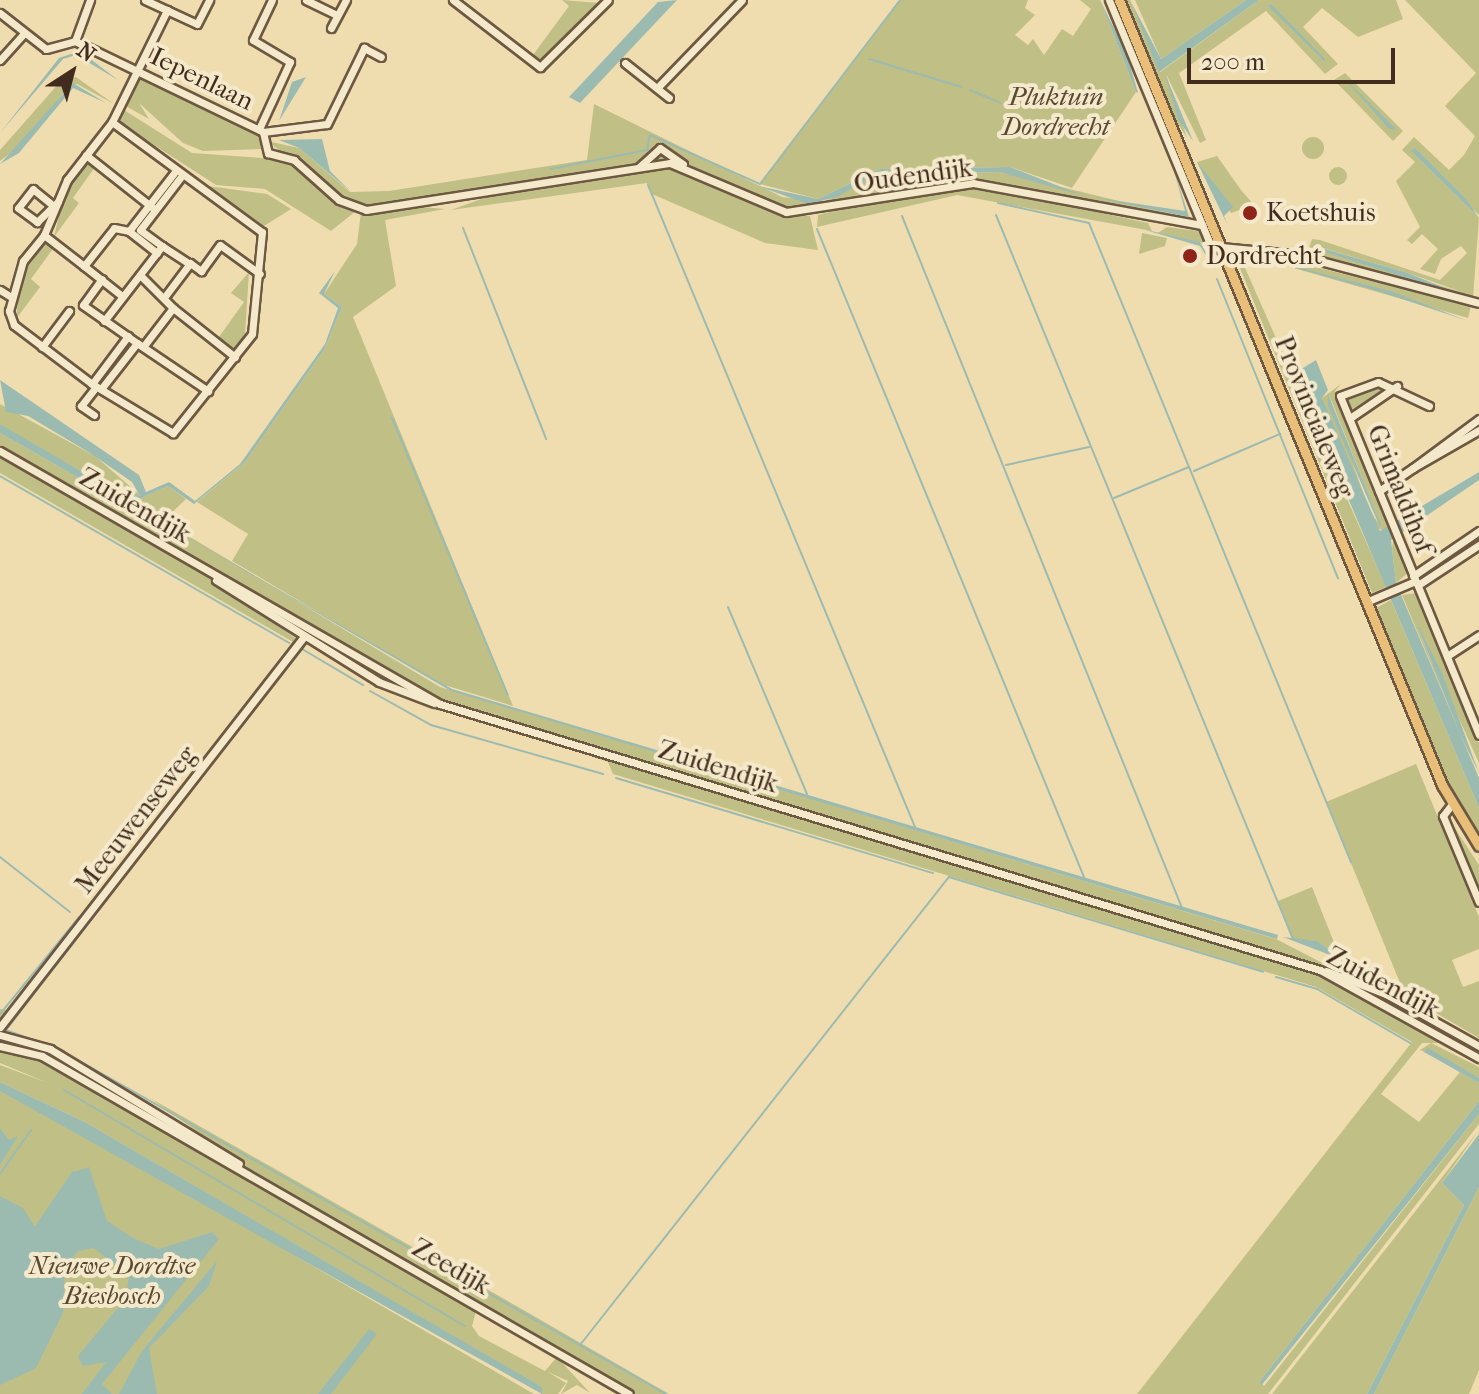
<!DOCTYPE html>
<html>
<head>
<meta charset="utf-8">
<style>
	body { margin:0 }
	#map { position:relative; width:1479px; height:1394px; overflow:hidden; background:#f0ddaf; font-family:"IM FELL French Canon",serif }
	div>[style] { position:absolute }
	.green>* { inset:0; background:#c0bf86 }
	.round { border-radius:50% }
	.water>* { inset:0; background:#9bbbb1 }
	.stream>* { height:2px; margin:-1px; padding:0 1px; transform-origin:1px; border-radius:1px; background:#9bbbb1 }
	.roads { filter:drop-shadow(2px 0 #6d5842) drop-shadow(-2px 0 #6d5842) drop-shadow(0 2px #6d5842) drop-shadow(0 -2px #6d5842) }
	.minor>* { height:7px; margin:-3.5px; padding:0 3.5px; transform-origin:3.5px; border-radius:3.5px; background:#f5e9cb }
	.major>* { height:9px; margin:-4.5px; padding:0 4.5px; transform-origin:4.5px; border-radius:4.5px; background:#e8be78 }
	.dots>* { width:22px; height:22px; translate:-50% -50%; box-sizing:border-box; border:4px solid #f5e9cb; border-radius:50% }
	span { translate:-50% -50%; white-space:nowrap; text-align:center; line-height:1.15; -webkit-text-stroke:8px #f5e9cb; paint-order:stroke }
	.street-label { font-size:26px; color:#412c1e }
	.park-label { font-size:26px; color:#5a4933; font-style:italic }
	.poi-label { font-size:26px; color:#412c1e }
	.left { translate:0 -50%; text-align:left }
	.north { position:absolute; left:32px; top:32px; width:80px; height:80px; -webkit-text-stroke:6px #f5e9cb; paint-order:stroke; rotate:36deg; font-size:22px; font-weight:700; line-height:32px; text-align:center; color:#412c1e }
	.north::after { content:''; display:block; margin:auto; width:28px; height:36px; background:#412c1e; clip-path:polygon(50% 0,100% 100%,50% 72%,0 100%) }
	.scale { position:absolute; left:1187px; top:48px; width:208px; height:36px; box-sizing:border-box; border:4px solid #412c1e; border-top:0; padding-left:10px; font-size:24px; line-height:28px; white-space:nowrap; color:#412c1e; -webkit-text-stroke:6px #f5e9cb; paint-order:stroke }
</style>
</head>
<body>
<div id="map">
	<div class="green">
		<div style="clip-path:polygon(562px 0,599px 3px,541px 60px,533px 55px,569px 6px)"></div>
		<div style="clip-path:polygon(900px 0,1028px 0,1025px 8px,1035px 15px,1015px 35px,1028px 45px,1033px 39px,1044px 55px,1062px 29px,1073px 36px,1091px 9px,1080px 0,1100px 0,1136px 92px,1072px 188px,1010px 167px,880px 169px,818px 199px,760px 184px)"></div>
		<div style="clip-path:polygon(1123px 0,1130px 0,1160px 72px,1259px 0,1396px 0,1403px 19px,1358px 37px,1322px 8px,1303px 27px,1338px 64px,1325px 74px,1266px 11px,1179px 73px,1206px 140px,1200px 143px,1166px 74px,1187px 138px,1166px 105px)"></div>
		<div style="clip-path:polygon(1135px 0,1246px 0,1161px 59px)"></div>
		<div style="clip-path:polygon(evenodd,1405px 0,1479px 0,1479px 215px,1411px 151px,1479px 218px,1473px 298px,1479px 302px,1307px 254px,1312px 239px,1320px 240px,1440px 280px,1467px 253px,1461px 246px,1441px 259px,1435px 274px,1420px 269px,1438px 249px,1422px 234px,1412px 244px,1407px 240px,1420px 227px,1396px 181px,1415px 162px,1402px 150px,1414px 137px,1449px 170px,1464px 155px,1475px 136px,1445px 106px,1476px 73px,1405px 0,1319px 247px,1408px 273px,1462px 292px,1318px 250px,1319px 247px)"></div>
		<div style="clip-path:polygon(1345px 73px,1403px 131px,1393px 141px,1334px 80px)"></div>
		<div style="clip-path:polygon(140px 76px,259px 133px,262px 149px,203px 151px,183px 143px,139px 103px,149px 119px,122px 104px)"></div>
		<div style="clip-path:polygon(76px 77px,114px 104px,77px 84px,68px 87px,27px 140px,0 161px,0 150px,60px 82px)"></div>
		<div style="clip-path:polygon(594px 104px,782px 197px,824px 202px,875px 175px,1000px 172px,1193px 219px,969px 180px,793px 211px,671px 160px,368px 207px,330px 189px,267px 141px,299px 148px,350px 192px,389px 191px,587px 160px)"></div>
		<div style="clip-path:polygon(124px 110px,192px 153px,290px 160px,356px 211px,331px 231px,265px 189px,216px 185px,120px 123px)"></div>
		<div class="round" style="left:1302px;top:137px;width:22px;height:22px"></div>
		<div style="clip-path:polygon(1217px 156px,1241px 190px,1254px 205px,1231px 213px,1197px 162px)"></div>
		<div style="clip-path:polygon(90px 162px,95px 167px,73px 198px,79px 203px,54px 237px,66px 186px)"></div>
		<div class="round" style="left:1329px;top:167px;width:18px;height:18px"></div>
		<div style="clip-path:polygon(669px 167px,780px 213px,810px 216px,818px 250px,765px 243px,652px 194px,647px 183px,451px 210px,498px 193px)"></div>
		<div style="clip-path:polygon(974px 185px,1148px 223px,1152px 231px,957px 195px,817px 227px,818px 215px,868px 202px)"></div>
		<div style="clip-path:polygon(208px 186px,267px 194px,291px 209px,264px 226px)"></div>
		<div style="clip-path:polygon(409px 206px,445px 209px,385px 220px,396px 286px,353px 317px,513px 706px,438px 683px,232px 561px,248px 534px,197px 502px,245px 462px,324px 350px,342px 307px,324px 294px,357px 244px,361px 212px)"></div>
		<div style="clip-path:polygon(1167px 227px,1198px 231px,1207px 244px,1158px 233px)"></div>
		<div style="clip-path:polygon(1142px 233px,1167px 238px,1165px 246px,1139px 254px)"></div>
		<div style="clip-path:polygon(47px 241px,55px 246px,31px 279px,40px 287px,16px 319px,21px 276px)"></div>
		<div style="clip-path:polygon(1231px 246px,1471px 306px,1468px 318px,1238px 252px,1386px 587px,1372px 593px)"></div>
		<div style="clip-path:polygon(249px 272px,245px 334px,234px 349px,219px 337px,244px 302px,231px 293px)"></div>
		<div style="clip-path:polygon(evenodd,1341px 384px,1335px 391px,1391px 529px,1384px 531px,1372px 525px,1322px 398px,1341px 384px,1328px 394px,1332px 402px,1381px 526px,1370px 512px,1328px 394px)"></div>
		<div style="clip-path:polygon(1366px 387px,1384px 389px,1351px 410px,1344px 397px)"></div>
		<div style="clip-path:polygon(0 404px,95px 456px,140px 495px,134px 500px,122px 485px,109px 487px,19px 437px,0 424px)"></div>
		<div style="clip-path:polygon(0 433px,126px 505px,168px 486px,186px 499px,163px 521px,140px 507px,440px 687px,1276px 939px,1340px 972px,444px 700px,0 445px)"></div>
		<div style="clip-path:polygon(0 454px,199px 569px,298px 640px,0 1023px,0 1009px,6px 1010px,293px 642px,0 473px)"></div>
		<div style="clip-path:polygon(1479px 534px,1479px 542px,1418px 579px,1417px 575px)"></div>
		<div style="clip-path:polygon(1394px 536px,1409px 572px,1396px 583px,1392px 548px)"></div>
		<div style="clip-path:polygon(1417px 593px,1479px 743px,1479px 763px,1414px 619px,1479px 778px,1402px 595px)"></div>
		<div style="clip-path:polygon(1391px 600px,1479px 808px,1479px 841px,1443px 779px,1390px 648px,1376px 608px)"></div>
		<div style="clip-path:polygon(524px 733px,1303px 968px,1443px 1043px,1422px 1043px,1381px 1094px,1419px 1122px,1460px 1072px,1479px 1083px,1479px 1101px,1260px 1381px,1264px 1386px,1479px 1114px,1479px 1124px,1268px 1394px,1137px 1394px,1412px 1042px,1316px 987px,613px 774px,608px 762px)"></div>
		<div style="clip-path:polygon(1416px 764px,1479px 917px,1479px 949px,1452px 960px,1463px 987px,1479px 981px,1479px 1038px,1405px 995px,1326px 802px)"></div>
		<div style="clip-path:polygon(1449px 819px,1479px 865px,1479px 894px,1455px 836px)"></div>
		<div style="clip-path:polygon(1312px 887px,1339px 955px,1316px 941px,1292px 939px,1278px 901px)"></div>
		<div style="clip-path:polygon(1431px 1043px,1479px 1067px,1479px 1078px,1420px 1050px)"></div>
		<div style="clip-path:polygon(0 1048px,44px 1060px,477px 1308px,472px 1326px,479px 1336px,545px 1371px,557px 1357px,590px 1393px,577px 1385px,561px 1394px,568px 1381px,548px 1372px,566px 1383px,558px 1394px,542px 1394px,541px 1387px,85px 1122px,0 1082px,0 1065px,48px 1083px,0 1063px)"></div>
		<div style="clip-path:polygon(0 1091px,24px 1099px,534px 1394px,0 1394px)"></div>
		<div style="clip-path:polygon(150px 1098px,520px 1308px,669px 1394px,632px 1394px,275px 1187px)"></div>
		<div style="clip-path:polygon(1479px 1130px,1442px 1183px,1464px 1205px,1367px 1394px,1272px 1394px)"></div>
		<div style="clip-path:polygon(1479px 1187px,1479px 1370px,1469px 1394px,1374px 1394px)"></div>
	</div>
	<div class="water">
		<div style="clip-path:polygon(677px 0,580px 103px,569px 97px,658px 2px)"></div>
		<div style="clip-path:polygon(1100px 0,1126px 52px,1138px 93px,1136px 92px)"></div>
		<div style="clip-path:polygon(1130px 0,1161px 59px,1246px 0,1259px 0,1159px 72px)"></div>
		<div style="clip-path:polygon(1271px 4px,1325px 59px,1325px 62px,1268px 6px)"></div>
		<div style="clip-path:polygon(80px 51px,118px 80px,76px 55px,63px 59px,0 133px,59px 58px)"></div>
		<div style="clip-path:polygon(1165px 74px,1191px 136px,1193px 141px,1178px 119px)"></div>
		<div style="clip-path:polygon(306px 77px,279px 121px,292px 82px)"></div>
		<div style="clip-path:polygon(1344px 78px,1397px 130px,1389px 129px)"></div>
		<div style="clip-path:polygon(73px 83px,106px 103px,73px 88px,19px 153px,0 164px)"></div>
		<div style="clip-path:polygon(322px 139px,330px 171px,351px 192px,299px 148px,279px 140px)"></div>
		<div style="clip-path:polygon(1415px 148px,1466px 199px,1479px 218px,1411px 151px)"></div>
		<div style="clip-path:polygon(1197px 162px,1233px 207px,1224px 216px,1228px 226px)"></div>
		<div style="clip-path:polygon(1010px 167px,1084px 196px,1000px 172px,875px 175px,837px 197px,808px 204px,758px 186px,818px 199px,880px 169px)"></div>
		<div style="clip-path:polygon(1173px 167px,1189px 217px,1092px 197px,1185px 211px)"></div>
		<div style="clip-path:polygon(1142px 229px,1200px 242px,1216px 271px,1200px 246px)"></div>
		<div style="clip-path:polygon(1318px 247px,1408px 273px,1462px 295px,1318px 250px)"></div>
		<div style="clip-path:polygon(1238px 252px,1390px 291px,1468px 321px,1378px 291px)"></div>
		<div style="clip-path:polygon(335px 271px,324px 294px,342px 307px,324px 350px,245px 462px,194px 504px,168px 486px,126px 505px,0 433px,0 424px,108px 487px,140px 496px,132px 482px,90px 453px,28px 416px,6px 412px,0 380px,139px 475px,146px 492px,169px 482px,195px 501px,240px 464px,325px 344px,338px 308px,319px 293px)"></div>
		<div style="clip-path:polygon(1316px 360px,1328px 390px,1322px 398px,1380px 531px,1479px 472px,1479px 480px,1391px 540px,1396px 583px,1479px 778px,1479px 808px,1299px 382px,1298px 371px)"></div>
		<div style="clip-path:polygon(1328px 394px,1381px 525px,1380px 527px,1328px 406px)"></div>
		<div style="clip-path:polygon(139px 509px,452px 689px,1278px 935px,1277px 939px,451px 691px)"></div>
		<div style="clip-path:polygon(1414px 618px,1442px 673px,1479px 773px,1461px 736px)"></div>
		<div style="clip-path:polygon(1283px 937px,1317px 941px,1381px 985px,1330px 955px)"></div>
		<div style="clip-path:polygon(1428px 1048px,1479px 1078px,1479px 1083px,1424px 1052px)"></div>
		<div style="clip-path:polygon(0 1082px,85px 1122px,542px 1387px,542px 1394px,0 1091px)"></div>
		<div style="clip-path:polygon(1479px 1101px,1479px 1114px,1261px 1386px,1260px 1381px)"></div>
		<div style="clip-path:polygon(0 1128px,9px 1140px,18px 1136px,0 1165px)"></div>
		<div style="clip-path:polygon(1479px 1134px,1479px 1187px,1374px 1394px,1367px 1394px,1464px 1205px,1442px 1183px)"></div>
		<div style="clip-path:polygon(89px 1167px,107px 1221px,133px 1238px,159px 1249px,212px 1232px,219px 1239px,102px 1384px,112px 1394px,82px 1394px,106px 1362px,83px 1366px,78px 1356px,126px 1298px,129px 1276px,94px 1248px,78px 1251px,65px 1268px,63px 1313px,36px 1368px,0 1385px,0 1196px,23px 1208px,35px 1227px,74px 1172px)"></div>
		<div style="clip-path:polygon(217px 1261px,209px 1286px,149px 1348px,157px 1394px,119px 1394px,142px 1351px)"></div>
		<div style="clip-path:polygon(369px 1329px,377px 1334px,331px 1394px,318px 1394px)"></div>
	</div>
	<div class="stream">
		<div style="left:869px;top:59px;width:97px;rotate:16.8deg"></div>
		<div style="left:970px;top:90px;width:33px;rotate:23deg"></div>
		<div style="left:550px;top:169px;width:99px;rotate:-11.1deg"></div>
		<div style="left:647px;top:150px;width:15px;rotate:-79deg"></div>
		<div style="left:650px;top:135px;width:120px;rotate:24deg"></div>
		<div style="left:760px;top:184px;width:231px;rotate:-52.7deg"></div>
		<div style="left:648px;top:185px;width:695px;rotate:67.42deg"></div>
		<div style="left:998px;top:203px;width:93px;rotate:12.4deg"></div>
		<div style="left:1089px;top:223px;width:691px;rotate:67.71deg"></div>
		<div style="left:996px;top:215px;width:783px;rotate:67.7deg"></div>
		<div style="left:902px;top:216px;width:747px;rotate:67.97deg"></div>
		<div style="left:463px;top:228px;width:227px;rotate:68.5deg"></div>
		<div style="left:817px;top:229px;width:701px;rotate:67.61deg"></div>
		<div style="left:1217px;top:279px;width:323px;rotate:68deg"></div>
		<div style="left:392px;top:418px;width:300px;rotate:67.3deg"></div>
		<div style="left:1006px;top:465px;width:85px;rotate:-12.2deg"></div>
		<div style="left:1194px;top:471px;width:94px;rotate:-23.3deg"></div>
		<div style="left:0;top:476px;width:334px;rotate:30deg"></div>
		<div style="left:1114px;top:498px;width:81px;rotate:-22.5deg"></div>
		<div style="left:728px;top:607px;width:203px;rotate:67.1deg"></div>
		<div style="left:370px;top:691px;width:70px;rotate:29.1deg"></div>
		<div style="left:431px;top:725px;width:179px;rotate:15.9deg"></div>
		<div style="left:211px;top:765px;width:147px;rotate:-51.9deg"></div>
		<div style="left:302px;top:649px;width:71px;rotate:30.5deg"></div>
		<div style="left:616px;top:778px;width:331px;rotate:16.7deg"></div>
		<div style="left:0;top:857px;width:89px;rotate:38.2deg"></div>
		<div style="left:1083px;top:879px;width:34px;rotate:17deg"></div>
		<div style="left:87px;top:908px;width:318px;rotate:-51.9deg"></div>
		<div style="left:1276px;top:977px;width:43px;rotate:16.3deg"></div>
		<div style="left:1317px;top:989px;width:108px;rotate:30.1deg"></div>
		<div style="left:0;top:1014px;width:125px;rotate:-50.8deg"></div>
		<div style="left:64px;top:1051px;width:62px;rotate:-160.1deg"></div>
		<div style="left:6px;top:1030px;width:329px;rotate:-52.3deg"></div>
		<div style="left:71px;top:1056px;width:684px;rotate:29.6deg"></div>
		<div style="left:64px;top:1090px;width:465px;rotate:30.5deg"></div>
		<div style="left:0;top:1174px;width:54px;rotate:-54.8deg"></div>
		<div style="left:35px;top:1228px;width:68px;rotate:-55.8deg"></div>
		<div style="left:580px;top:1345px;width:596px;rotate:-51.75deg"></div>
		<div style="left:949px;top:877px;width:328px;rotate:16.8deg"></div>
	</div>
	<div class="roads">
		<div class="minor">
			<div style="left:145px;top:0;width:57px;rotate:24.8deg"></div>
			<div style="left:197px;top:24px;width:27px;rotate:-63deg"></div>
			<div style="left:306px;top:0;width:34px;rotate:26deg"></div>
			<div style="left:453px;top:0;width:110px;rotate:37.6deg"></div>
			<div style="left:540px;top:67px;width:95px;rotate:-44.6deg"></div>
			<div style="left:1109px;top:0;width:266px;rotate:67.5deg"></div>
			<div style="left:1211px;top:246px;width:83px;rotate:5.5deg"></div>
			<div style="left:1294px;top:254px;width:191px;rotate:14.8deg"></div>
			<div style="left:0;top:13px;width:58px;rotate:38deg"></div>
			<div style="left:46px;top:49px;width:30px;rotate:-15deg"></div>
			<div style="left:75px;top:41px;width:209px;rotate:25.8deg"></div>
			<div style="left:331px;top:28px;width:32px;rotate:-62deg"></div>
			<div style="left:75px;top:41px;width:44px;rotate:-69.9deg"></div>
			<div style="left:0;top:60px;width:36px;rotate:-48deg"></div>
			<div style="left:625px;top:63px;width:56px;rotate:38.5deg"></div>
			<div style="left:657px;top:88px;width:122px;rotate:-46deg"></div>
			<div style="left:112px;top:122px;width:186px;rotate:36.3deg"></div>
			<div style="left:262px;top:232px;width:102px;rotate:95.6deg"></div>
			<div style="left:252px;top:334px;width:127px;rotate:128.6deg"></div>
			<div style="left:173px;top:433px;width:95px;rotate:-148.8deg"></div>
			<div style="left:92px;top:384px;width:98px;rotate:-142.9deg"></div>
			<div style="left:14px;top:325px;width:15px;rotate:-110deg"></div>
			<div style="left:9px;top:311px;width:52px;rotate:-74.4deg"></div>
			<div style="left:23px;top:261px;width:33px;rotate:-51deg"></div>
			<div style="left:44px;top:235px;width:60px;rotate:-67.3deg"></div>
			<div style="left:67px;top:180px;width:73px;rotate:-52.2deg"></div>
			<div style="left:112px;top:122px;width:125px;rotate:-63.8deg"></div>
			<div style="left:259px;top:129px;width:74px;rotate:-65.2deg"></div>
			<div style="left:290px;top:62px;width:43px;rotate:-149.3deg"></div>
			<div style="left:253px;top:40px;width:44px;rotate:-64.6deg"></div>
			<div style="left:263px;top:132px;width:22px;rotate:77deg"></div>
			<div style="left:268px;top:153px;width:27px;rotate:15deg"></div>
			<div style="left:294px;top:160px;width:60px;rotate:41.6deg"></div>
			<div style="left:339px;top:200px;width:29px;rotate:20deg"></div>
			<div style="left:366px;top:210px;width:308px;rotate:-8.8deg"></div>
			<div style="left:670px;top:163px;width:126px;rotate:22.9deg"></div>
			<div style="left:786px;top:212px;width:189px;rotate:-8.8deg"></div>
			<div style="left:973px;top:183px;width:233px;rotate:10.4deg"></div>
			<div style="left:263px;top:132px;width:64px;rotate:-7.1deg"></div>
			<div style="left:327px;top:124px;width:85px;rotate:-64deg"></div>
			<div style="left:364px;top:48px;width:19px;rotate:28deg"></div>
			<div style="left:86px;top:155px;width:85px;rotate:38.3deg"></div>
			<div style="left:639px;top:167px;width:28px;rotate:-42deg"></div>
			<div style="left:660px;top:148px;width:28px;rotate:35deg"></div>
			<div style="left:50px;top:203px;width:22px;rotate:-141deg"></div>
			<div style="left:33px;top:189px;width:24px;rotate:128deg"></div>
			<div style="left:18px;top:208px;width:24px;rotate:36deg"></div>
			<div style="left:37px;top:222px;width:29px;rotate:-44deg"></div>
			<div style="left:44px;top:235px;width:51px;rotate:37.8deg"></div>
			<div style="left:84px;top:266px;width:48px;rotate:-51.7deg"></div>
			<div style="left:114px;top:228px;width:15px;rotate:11deg"></div>
			<div style="left:162px;top:246px;width:33px;rotate:33deg"></div>
			<div style="left:157px;top:253px;width:36px;rotate:-142deg"></div>
			<div style="left:129px;top:231px;width:73px;rotate:-52.2deg"></div>
			<div style="left:84px;top:266px;width:48px;rotate:38.3deg"></div>
			<div style="left:140px;top:275px;width:47px;rotate:45deg"></div>
			<div style="left:0;top:290px;width:13px;rotate:32deg"></div>
			<div style="left:166px;top:295px;width:40px;rotate:-53deg"></div>
			<div style="left:190px;top:263px;width:14px;rotate:36deg"></div>
			<div style="left:201px;top:271px;width:32px;rotate:-54deg"></div>
			<div style="left:220px;top:245px;width:49px;rotate:35.9deg"></div>
			<div style="left:104px;top:321px;width:95px;rotate:-52.3deg"></div>
			<div style="left:162px;top:246px;width:27px;rotate:-144deg"></div>
			<div style="left:140px;top:230px;width:66px;rotate:-52.4deg"></div>
			<div style="left:137px;top:343px;width:86px;rotate:34.1deg"></div>
			<div style="left:146px;top:343px;width:44px;rotate:-52.4deg"></div>
			<div style="left:173px;top:308px;width:79px;rotate:38.3deg"></div>
			<div style="left:42px;top:347px;width:45px;rotate:-53.1deg"></div>
			<div style="left:92px;top:384px;width:60px;rotate:-53.1deg"></div>
			<div style="left:101px;top:389px;width:58px;rotate:-52deg"></div>
			<div style="left:137px;top:343px;width:66px;rotate:-144.9deg"></div>
			<div style="left:83px;top:305px;width:32px;rotate:-54deg"></div>
			<div style="left:1429px;top:406px;width:56px;rotate:-154.8deg"></div>
			<div style="left:1378px;top:382px;width:40px;rotate:159.8deg"></div>
			<div style="left:1340px;top:396px;width:366px;rotate:67.7deg"></div>
			<div style="left:94px;top:415px;width:16px;rotate:-145deg"></div>
			<div style="left:81px;top:406px;width:24px;rotate:-52deg"></div>
			<div style="left:1350px;top:418px;width:57px;rotate:-34.2deg"></div>
			<div style="left:1479px;top:419px;width:82px;rotate:143.4deg"></div>
			<div style="left:1413px;top:468px;width:76px;rotate:-29.9deg"></div>
			<div style="left:0;top:451px;width:508px;rotate:29.9deg"></div>
			<div style="left:440px;top:704px;width:919px;rotate:16.82deg"></div>
			<div style="left:1320px;top:970px;width:182px;rotate:29deg"></div>
			<div style="left:1379px;top:491px;width:41px;rotate:-34.1deg"></div>
			<div style="left:1413px;top:576px;width:80px;rotate:-34.3deg"></div>
			<div style="left:216px;top:580px;width:192px;rotate:32deg"></div>
			<div style="left:379px;top:682px;width:59px;rotate:20.9deg"></div>
			<div style="left:1418px;top:585px;width:73px;rotate:-33.3deg"></div>
			<div style="left:1366px;top:602px;width:51px;rotate:-23.1deg"></div>
			<div style="left:1447px;top:656px;width:38px;rotate:-33deg"></div>
			<div style="left:1452px;top:804px;width:15px;rotate:127deg"></div>
			<div style="left:1443px;top:816px;width:93px;rotate:67.3deg"></div>
			<div style="left:1326px;top:971px;width:64px;rotate:21deg"></div>
			<div style="left:1386px;top:994px;width:107px;rotate:29.2deg"></div>
			<div style="left:0;top:1027px;width:493px;rotate:-52.1deg"></div>
			<div style="left:0;top:1035px;width:52px;rotate:15.6deg"></div>
			<div style="left:50px;top:1049px;width:221px;rotate:31.3deg"></div>
			<div style="left:0;top:1046px;width:43px;rotate:13.4deg"></div>
			<div style="left:42px;top:1056px;width:677px;rotate:29.93deg"></div>
		</div>
		<div class="major">
			<div style="left:1119px;top:0;width:849px;rotate:67.63deg"></div>
			<div style="left:1442px;top:785px;width:71px;rotate:58.8deg"></div>
		</div>
	</div>
	<div class="dots">
		<div style="left:1250px;top:213px;background:#8f2418"></div>
		<div style="left:1190px;top:256px;background:#8f2418"></div>
	</div>
	<div class="street-label">
		<span style="left:202px;top:79px;rotate:26deg">Iepenlaan</span>
		<span style="left:913px;top:176px;rotate:-8deg">Oudendijk</span>
		<span style="left:1314px;top:417px;rotate:68deg">Provincialeweg</span>
		<span style="left:1400px;top:489px;rotate:68deg">Grimaldihof</span>
		<span style="left:135px;top:506px;rotate:30deg">Zuidendijk</span>
		<span style="left:718px;top:767px;rotate:17deg">Zuidendijk</span>
		<span style="left:136px;top:820px;rotate:-52deg">Meeuwenseweg</span>
		<span style="left:1383px;top:983px;rotate:28deg">Zuidendijk</span>
		<span style="left:451px;top:1267px;rotate:30deg">Zeedijk</span>
	</div>
	<div class="park-label">
		<span style="left:1056px;top:112px">Pluktuin<br>Dordrecht</span>
		<span style="left:112px;top:1281px">Nieuwe Dordtse<br>Biesbosch</span>
	</div>
	<div class="poi-label">
		<span class="left" style="left:1266px;top:213px">Koetshuis</span>
		<span class="left" style="left:1206px;top:256px">Dordrecht</span>
	</div>
	<div class="north">N</div>
	<div class="scale">200 m</div>
</div>
</body>
</html>
